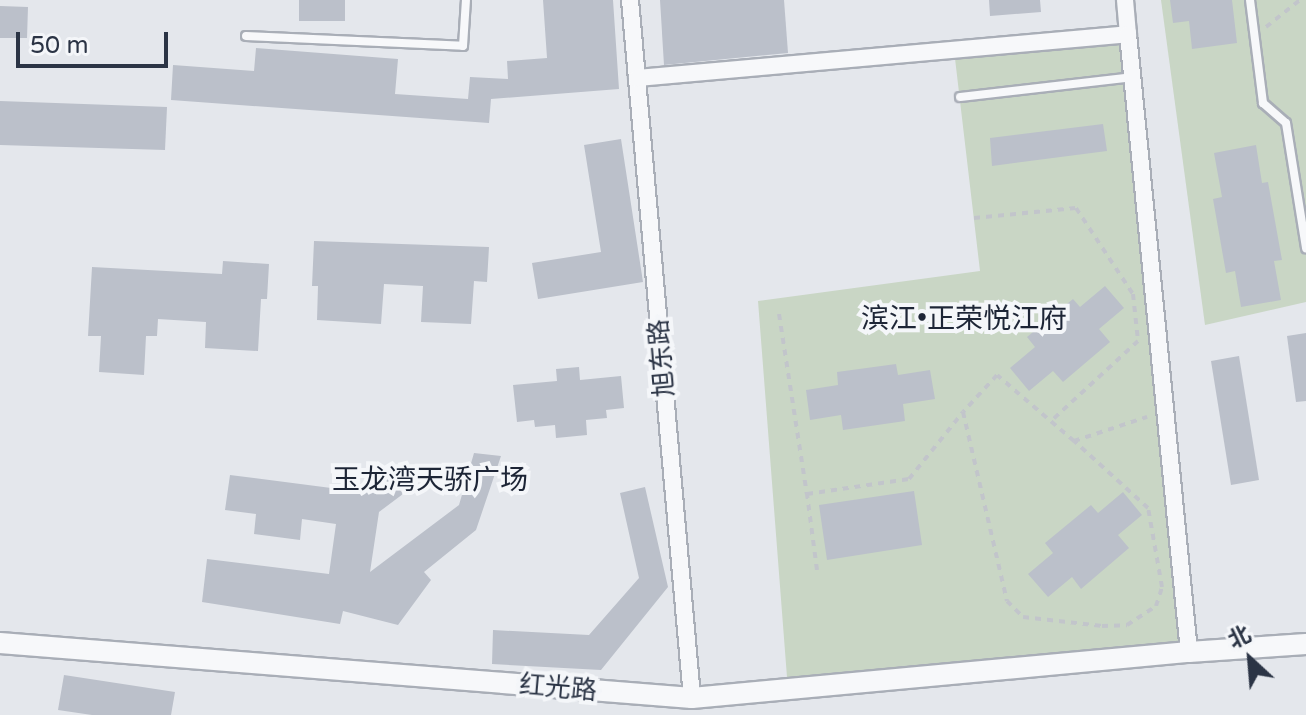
<!DOCTYPE html>
<html>
<head>
<meta charset="utf-8">
<style>
	body { margin:0 }
	#map { position:relative; width:1306px; height:715px; overflow:hidden; background:#e4e7ec; font-family:"Varela Round","Noto Sans SC",sans-serif }
	div>[style] { position:absolute }
	.green>* { inset:0; background:#c9d6c5 }
	.building>* { inset:0; background:#bbc0ca }
	.path>* { height:4px; margin-top:-2px; transform-origin:0; background:repeating-linear-gradient(90deg,#c2c5cb 0 6px,transparent 0 12px) }
	.roads { filter:drop-shadow(2px 0 #a9aeb7) drop-shadow(-2px 0 #a9aeb7) drop-shadow(0 2px #a9aeb7) drop-shadow(0 -2px #a9aeb7) }
	.service>* { height:8px; margin:-4px; padding:0 4px; transform-origin:4px; border-radius:4px; background:#f7f8fa }
	.minor>* { height:16px; margin:-8px; padding:0 8px; transform-origin:8px; border-radius:8px; background:#f7f8fa }
	.tertiary>* { height:20px; margin:-10px; padding:0 10px; transform-origin:10px; border-radius:10px; background:#f7f8fa }
	span { translate:-50% -50%; white-space:nowrap; text-align:center; line-height:1.15; -webkit-text-stroke:8px #f4f6f9; paint-order:stroke }
	.street-label { font-size:26px; color:#2b3445 }
	.neighbourhood-label { font-size:28px; color:#1d2536 }
	.north { position:absolute; left:1210px; top:619px; width:80px; height:80px; -webkit-text-stroke:6px #f4f6f9; paint-order:stroke; rotate:334deg; font-size:22px; font-weight:700; line-height:32px; text-align:center; color:#2b3445 }
	.north::after { content:''; display:block; margin:auto; width:28px; height:36px; background:#2b3445; clip-path:polygon(50% 0,100% 100%,50% 72%,0 100%) }
	.scale { position:absolute; left:16px; top:32px; width:152px; height:36px; box-sizing:border-box; border:4px solid #2b3445; border-top:0; padding-left:10px; font-size:24px; line-height:28px; white-space:nowrap; color:#2b3445; -webkit-text-stroke:6px #f4f6f9; paint-order:stroke }
</style>
</head>
<body>
<div id="map">
	<div class="green">
		<div style="clip-path:polygon(1161px 0,1306px 0,1306px 302px,1205px 325px)"></div>
		<div style="clip-path:polygon(1128px 34px,1189px 652px,788px 690px,758px 301px,980px 271px,954px 50px)"></div>
	</div>
	<div class="building">
		<div style="clip-path:polygon(299px 0,345px 0,345px 21px,299px 21px)"></div>
		<div style="clip-path:polygon(543px 0,613px 0,619px 89px,491px 99px,489px 123px,171px 100px,173px 65px,254px 71px,256px 48px,398px 59px,395px 94px,468px 99px,470px 77px,508px 79px,507px 61px,547px 58px)"></div>
		<div style="clip-path:polygon(660px 0,784px 0,788px 53px,664px 65px)"></div>
		<div style="clip-path:polygon(989px 0,1040px 0,1041px 12px,990px 16px)"></div>
		<div style="clip-path:polygon(1170px 0,1232px 0,1237px 43px,1192px 49px,1189px 21px,1173px 23px)"></div>
		<div style="clip-path:polygon(0 6px,28px 7px,27px 38px,0 38px)"></div>
		<div style="clip-path:polygon(0 101px,167px 107px,165px 150px,0 145px)"></div>
		<div style="clip-path:polygon(1103px 124px,1107px 151px,992px 166px,990px 138px)"></div>
		<div style="clip-path:polygon(621px 139px,643px 282px,538px 299px,532px 263px,601px 252px,584px 145px)"></div>
		<div style="clip-path:polygon(1256px 145px,1262px 183px,1268px 182px,1282px 260px,1274px 261px,1281px 300px,1241px 307px,1235px 271px,1226px 273px,1213px 199px,1222px 197px,1214px 153px)"></div>
		<div style="clip-path:polygon(314px 241px,489px 247px,487px 282px,474px 281px,471px 324px,421px 322px,423px 286px,384px 284px,381px 324px,317px 320px,318px 286px,312px 286px)"></div>
		<div style="clip-path:polygon(223px 261px,269px 264px,267px 299px,261px 299px,258px 351px,205px 348px,206px 322px,158px 319px,157px 336px,146px 336px,144px 375px,99px 372px,101px 336px,88px 336px,92px 267px,222px 274px)"></div>
		<div style="clip-path:polygon(1105px 286px,1124px 308px,1099px 329px,1110px 342px,1063px 382px,1053px 371px,1029px 391px,1010px 368px,1035px 347px,1027px 337px,1073px 299px,1080px 307px)"></div>
		<div style="clip-path:polygon(1306px 333px,1306px 401px,1296px 402px,1287px 336px)"></div>
		<div style="clip-path:polygon(1239px 356px,1259px 480px,1231px 485px,1211px 361px)"></div>
		<div style="clip-path:polygon(896px 364px,898px 375px,930px 370px,935px 399px,903px 404px,905px 421px,843px 430px,841px 415px,810px 420px,806px 390px,838px 385px,837px 372px)"></div>
		<div style="clip-path:polygon(579px 367px,580px 380px,621px 376px,624px 408px,606px 410px,607px 418px,586px 420px,587px 435px,556px 438px,555px 425px,535px 427px,534px 420px,517px 422px,513px 385px,557px 381px,556px 369px)"></div>
		<div style="clip-path:polygon(474px 453px,501px 456px,476px 530px,424px 572px,431px 580px,398px 625px,343px 611px,340px 624px,202px 602px,207px 559px,329px 574px,336px 524px,302px 519px,300px 540px,254px 534px,256px 514px,225px 510px,230px 475px,362px 492px,387px 473px,403px 494px,379px 512px,370px 572px,459px 505px)"></div>
		<div style="clip-path:polygon(645px 487px,668px 587px,601px 670px,492px 664px,493px 630px,589px 635px,639px 578px,620px 493px)"></div>
		<div style="clip-path:polygon(914px 491px,922px 545px,827px 560px,819px 505px)"></div>
		<div style="clip-path:polygon(1123px 492px,1142px 515px,1118px 535px,1129px 548px,1081px 589px,1072px 577px,1048px 597px,1028px 574px,1053px 553px,1045px 543px,1091px 505px,1098px 513px)"></div>
		<div style="clip-path:polygon(64px 675px,175px 692px,171px 715px,92px 715px,58px 710px)"></div>
	</div>
	<div class="path">
		<div style="left:1266px;top:27px;width:43px;rotate:-38.5deg"></div>
		<div style="left:974px;top:218px;width:102px;rotate:-5.6deg"></div>
		<div style="left:1076px;top:208px;width:103px;rotate:56.5deg"></div>
		<div style="left:1133px;top:294px;width:47px;rotate:83.9deg"></div>
		<div style="left:1138px;top:341px;width:118px;rotate:137.4deg"></div>
		<div style="left:779px;top:314px;width:182px;rotate:81.2deg"></div>
		<div style="left:1074px;top:441px;width:101px;rotate:-139.4deg"></div>
		<div style="left:997px;top:375px;width:50px;rotate:132.6deg"></div>
		<div style="left:963px;top:412px;width:194px;rotate:76.9deg"></div>
		<div style="left:1007px;top:601px;width:23px;rotate:45deg"></div>
		<div style="left:1023px;top:617px;width:80px;rotate:6.5deg"></div>
		<div style="left:1102px;top:626px;width:25px;rotate:-2deg"></div>
		<div style="left:1127px;top:625px;width:35px;rotate:-33deg"></div>
		<div style="left:1156px;top:606px;width:20px;rotate:-72deg"></div>
		<div style="left:1162px;top:587px;width:80px;rotate:-100deg"></div>
		<div style="left:1148px;top:508px;width:100px;rotate:-137.8deg"></div>
		<div style="left:1074px;top:441px;width:77px;rotate:-18.2deg"></div>
		<div style="left:817px;top:570px;width:77px;rotate:-97.5deg"></div>
		<div style="left:807px;top:494px;width:103px;rotate:-8.4deg"></div>
		<div style="left:909px;top:479px;width:86px;rotate:-51.1deg"></div>
	</div>
	<div class="roads">
		<div class="service">
			<div style="left:1250px;top:0;width:104px;rotate:82.8deg"></div>
			<div style="left:1263px;top:103px;width:30px;rotate:41deg"></div>
			<div style="left:1286px;top:123px;width:127px;rotate:80.9deg"></div>
			<div style="left:246px;top:36px;width:217px;rotate:2.6deg"></div>
			<div style="left:463px;top:46px;width:46px;rotate:-86.3deg"></div>
			<div style="left:960px;top:97px;width:173px;rotate:-6.6deg"></div>
		</div>
		<div class="minor">
			<div style="left:630px;top:0;width:701px;rotate:84.92deg"></div>
			<div style="left:1125px;top:0;width:34px;rotate:85deg"></div>
			<div style="left:637px;top:78px;width:493px;rotate:-5.1deg"></div>
			<div style="left:1128px;top:34px;width:621px;rotate:84.36deg"></div>
		</div>
		<div class="tertiary">
			<div style="left:0;top:643px;width:694px;rotate:4.54deg"></div>
			<div style="left:692px;top:698px;width:499px;rotate:-5.3deg"></div>
			<div style="left:1189px;top:652px;width:117px;rotate:-3.9deg"></div>
		</div>
	</div>
	<div class="street-label">
		<span style="left:662px;top:358px;rotate:-95deg">旭东路</span>
		<span style="left:558px;top:688px;rotate:5deg">红光路</span>
	</div>
	<div class="neighbourhood-label">
		<span style="left:964px;top:319px">滨江•正荣悦江府</span>
		<span style="left:430px;top:480px">玉龙湾天骄广场</span>
	</div>
	<div class="north">北</div>
	<div class="scale">50 m</div>
</div>
</body>
</html>
